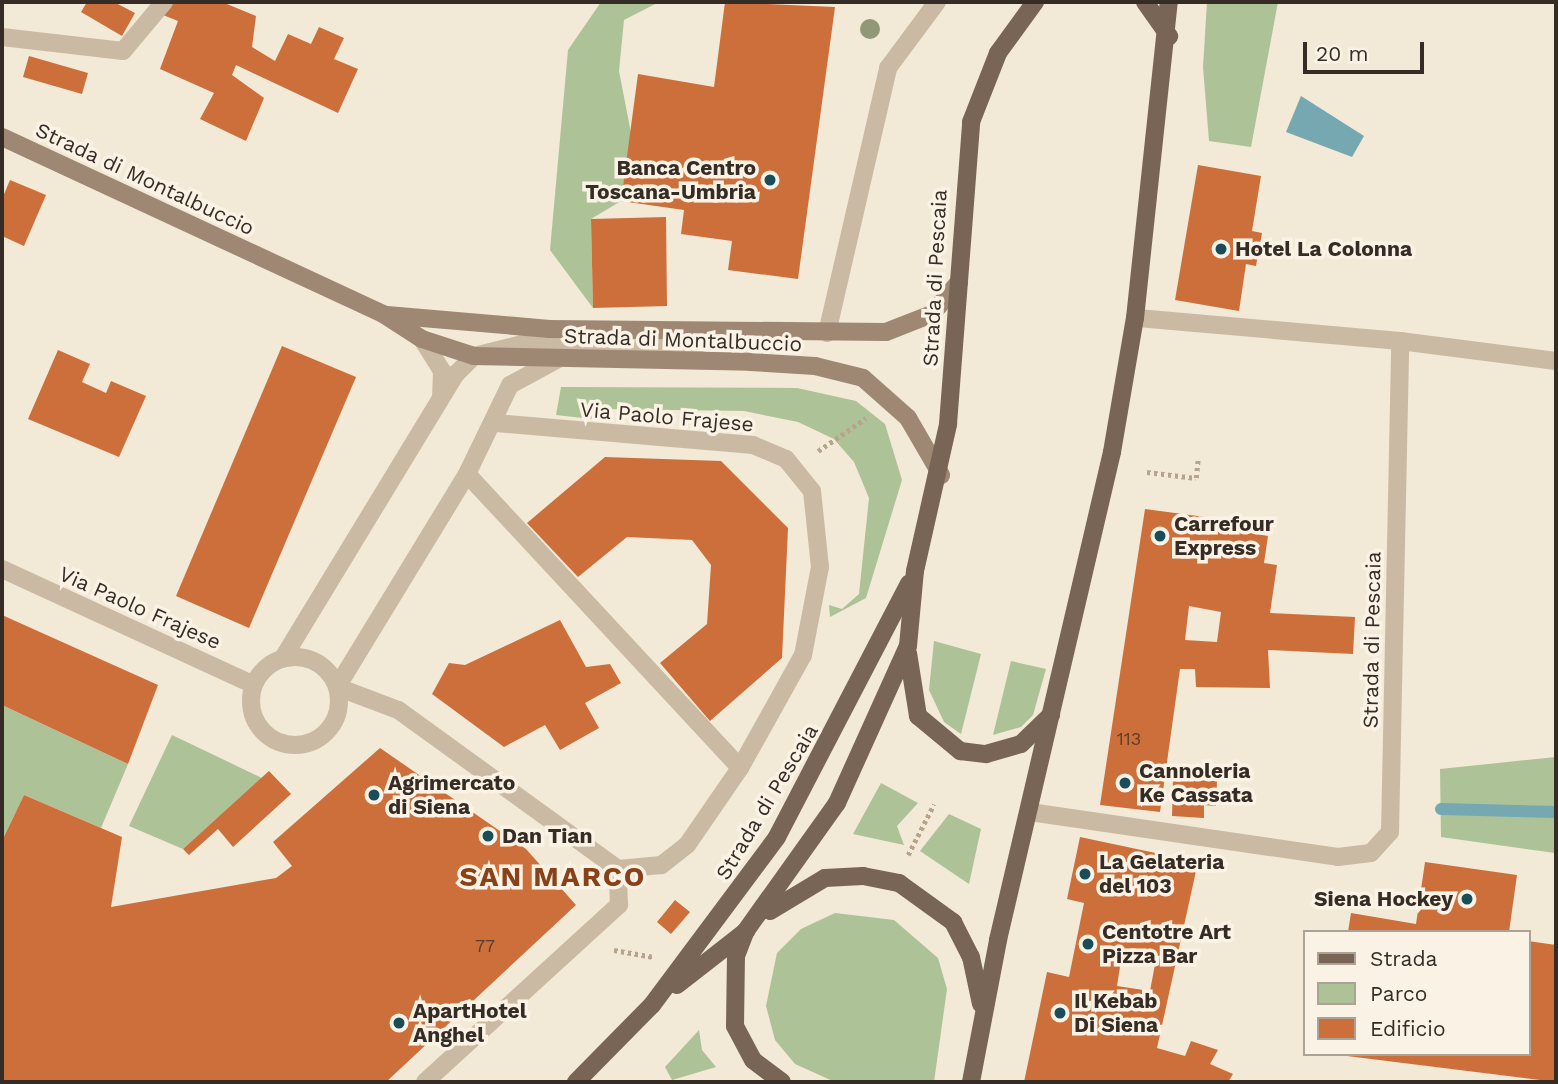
<!DOCTYPE html>
<html>
<head>
<meta charset="utf-8">
<style>
	body { margin:0 }
	#map { position:relative; width:1558px; height:1084px; overflow:hidden; background:#f2e9d7; font-family:"Work Sans",sans-serif }
	div>[style] { position:absolute }
	.green>* { inset:0; background:#aec297 }
	.water>* { inset:0; background:#75a8b1 }
	.stream>* { height:12px; margin:-6px; padding:0 6px; transform-origin:6px; border-radius:6px; background:#75a8b1 }
	.building>* { inset:0; background:#cd6f3b }
	.path>* { height:4.5px; margin-top:-2.25px; transform-origin:0; background:repeating-linear-gradient(90deg,#b7a48d 0 3.5px,transparent 0 7px) }
	.lane>* { height:18px; margin:-9px; padding:0 9px; transform-origin:9px; border-radius:9px; background:#cbbaa3 }
	.street>* { height:18px; margin:-9px; padding:0 9px; transform-origin:9px; border-radius:9px; background:#cbbaa3 }
	.street>.ring { margin:-9px; padding:0; box-sizing:content-box; background:none; border:18px solid #cbbaa3; border-radius:50% }
	.secondary>* { height:18px; margin:-9px; padding:0 9px; transform-origin:9px; border-radius:9px; background:#9e8874 }
	.primary>* { height:18px; margin:-9px; padding:0 9px; transform-origin:9px; border-radius:9px; background:#786555 }
	.trees>* { width:20px; height:20px; margin:-10px; border-radius:50%; background:#909877 }
	.dots>* { width:19px; height:19px; translate:-50% -50%; box-sizing:border-box; border:4px solid #faf2e4; border-radius:50% }
	span { translate:-50% -50%; white-space:nowrap; text-align:center; line-height:1.15; -webkit-text-stroke:7px #faf2e4; paint-order:stroke }
	.number-label { font-size:18px; color:#5b3d2a }
	.number-label span { -webkit-text-stroke-width:0 }
	.poi-label { font-size:21px; color:#352c25; font-weight:700 }
	.right { translate:-100% -50%; text-align:right }
	.left { translate:0 -50%; text-align:left }
	.street-label { font-size:21px; color:#352c25 }
	.district-label { font-size:28px; color:#89411a; font-weight:700; letter-spacing:2px }
	.frame { position:absolute; inset:0; border:4px solid #352c25; pointer-events:none }
	.legend { position:absolute; left:1303px; top:930px; width:228px; height:126px; box-sizing:border-box; background:#faf2e4; border:2px solid #aba398; margin:0; padding:9px 12px; list-style:none; font-size:21px; color:#352c25 }
	.legend li { display:flex; align-items:center; gap:14px; height:35px }
	.legend b { width:35px; border:2px solid #aba398 }
	.scale { position:absolute; left:1303px; top:42px; width:121px; height:32px; box-sizing:border-box; border:4px solid #352c25; border-top:0; padding-left:9px; font-size:21px; line-height:24px; white-space:nowrap; color:#352c25; -webkit-text-stroke:5px #faf2e4; paint-order:stroke }
</style>
</head>
<body>
<div id="map">
	<div class="green">
		<div style="clip-path:polygon(601px 2px,659px 2px,624px 20px,619px 71px,631px 133px,621px 201px,591px 219px,593px 308px,550px 250px,568px 50px)"></div>
		<div style="clip-path:polygon(1207px 2px,1278px 2px,1251px 147px,1209px 141px,1203px 67px)"></div>
		<div style="clip-path:polygon(561px 387px,797px 388px,856px 401px,885px 424px,902px 480px,866px 598px,830px 617px,829px 605px,842px 609px,859px 594px,869px 498px,854px 462px,834px 439px,798px 422px,744px 411px,602px 409px,600px 420px,556px 415px)"></div>
		<div style="clip-path:polygon(934px 641px,981px 654px,961px 734px,944px 722px,929px 690px)"></div>
		<div style="clip-path:polygon(1011px 661px,1046px 669px,1033px 715px,1021px 727px,993px 735px)"></div>
		<div style="clip-path:polygon(2px 705px,128px 764px,101px 828px,24px 795px,2px 841px)"></div>
		<div style="clip-path:polygon(172px 735px,262px 778px,183px 849px,129px 826px)"></div>
		<div style="clip-path:polygon(1556px 757px,1556px 895px,1555px 853px,1441px 837px,1440px 769px)"></div>
		<div style="clip-path:polygon(881px 783px,918px 803px,897px 826px,904px 845px,853px 834px)"></div>
		<div style="clip-path:polygon(949px 814px,981px 829px,969px 884px,920px 851px)"></div>
		<div style="clip-path:polygon(835px 913px,894px 920px,938px 958px,947px 989px,934px 1082px,835px 1082px,795px 1064px,775px 1040px,766px 1006px,777px 953px,801px 929px)"></div>
		<div style="clip-path:polygon(699px 1030px,702px 1050px,716px 1067px,672px 1080px,665px 1067px)"></div>
	</div>
	<div class="water">
		<div style="clip-path:polygon(1301px 96px,1364px 136px,1352px 157px,1286px 132px)"></div>
	</div>
	<div class="stream">
		<div style="left:1441px;top:809px;width:115px;rotate:1.5deg"></div>
	</div>
	<div class="building">
		<div style="clip-path:polygon(87px 2px,114px 2px,135px 13px,122px 36px,81px 12px)"></div>
		<div style="clip-path:polygon(166px 2px,222px 2px,256px 16px,252px 47px,275px 61px,288px 34px,311px 44px,319px 27px,344px 38px,334px 59px,358px 69px,338px 113px,236px 65px,232px 75px,264px 98px,246px 141px,200px 119px,214px 93px,160px 69px,178px 21px,163px 15px)"></div>
		<div style="clip-path:polygon(725px 2px,835px 7px,798px 279px,728px 270px,732px 241px,681px 234px,684px 210px,621px 201px,638px 74px,714px 87px)"></div>
		<div style="clip-path:polygon(29px 56px,88px 73px,82px 94px,23px 77px)"></div>
		<div style="clip-path:polygon(1198px 165px,1261px 176px,1252px 231px,1262px 233px,1256px 266px,1246px 264px,1239px 311px,1175px 300px)"></div>
		<div style="clip-path:polygon(10px 180px,46px 195px,24px 246px,2px 236px,2px 199px)"></div>
		<div style="clip-path:polygon(666px 217px,667px 306px,593px 308px,591px 219px)"></div>
		<div style="clip-path:polygon(282px 346px,356px 377px,249px 628px,176px 596px)"></div>
		<div style="clip-path:polygon(58px 350px,90px 364px,82px 382px,106px 393px,111px 381px,146px 396px,119px 457px,28px 419px)"></div>
		<div style="clip-path:polygon(605px 457px,721px 461px,788px 528px,782px 658px,710px 721px,660px 663px,707px 624px,711px 565px,692px 540px,627px 537px,578px 577px,527px 523px)"></div>
		<div style="clip-path:polygon(evenodd,1145px 509px,1205px 517px,1203px 525px,1268px 536px,1264px 563px,1277px 565px,1270px 613px,1355px 617px,1353px 654px,1268px 650px,1270px 688px,1196px 687px,1195px 669px,1180px 669px,1160px 812px,1100px 805px,1145px 509px,1189px 606px,1221px 612px,1217px 642px,1185px 640px,1189px 606px)"></div>
		<div style="clip-path:polygon(2px 615px,158px 685px,128px 764px,2px 705px)"></div>
		<div style="clip-path:polygon(560px 620px,586px 667px,610px 664px,621px 683px,585px 703px,599px 728px,560px 750px,545px 725px,504px 747px,432px 694px,449px 663px,465px 665px)"></div>
		<div style="clip-path:polygon(380px 748px,526px 849px,576px 905px,386px 1082px,2px 1082px,2px 841px,24px 795px,122px 837px,111px 907px,276px 878px,292px 866px,273px 842px)"></div>
		<div style="clip-path:polygon(269px 771px,291px 794px,233px 847px,218px 829px,189px 855px,183px 849px)"></div>
		<div style="clip-path:polygon(1173px 779px,1217px 781px,1216px 806px,1204px 805px,1204px 818px,1172px 816px)"></div>
		<div style="clip-path:polygon(evenodd,1080px 837px,1198px 862px,1157px 1048px,1185px 1056px,1191px 1041px,1218px 1050px,1210px 1064px,1233px 1074px,1228px 1082px,1024px 1082px,1047px 972px,1069px 977px,1084px 903px,1067px 899px,1080px 837px,1122px 954px,1156px 959px,1150px 991px,1117px 986px,1122px 954px)"></div>
		<div style="clip-path:polygon(1425px 862px,1517px 875px,1509px 932px,1348px 932px,1351px 913px,1416px 924px)"></div>
		<div style="clip-path:polygon(675px 900px,690px 912px,671px 934px,657px 922px)"></div>
		<div style="clip-path:polygon(1528px 941px,1556px 945px,1556px 1082px,1347px 1056px,1528px 1054px)"></div>
	</div>
	<div class="path">
		<div style="left:818px;top:451px;width:58px;rotate:-34.5deg"></div>
		<div style="left:1147px;top:472px;width:49px;rotate:7deg"></div>
		<div style="left:1196px;top:478px;width:19px;rotate:-84deg"></div>
		<div style="left:908px;top:855px;width:57px;rotate:-63deg"></div>
		<div style="left:614px;top:950px;width:39px;rotate:10deg"></div>
	</div>
	<div class="lane">
		<div style="left:2px;top:37px;width:122px;rotate:6.6deg"></div>
		<div style="left:123px;top:51px;width:64px;rotate:-50.1deg"></div>
		<div style="left:827px;top:333px;width:272px;rotate:-77deg"></div>
		<div style="left:888px;top:68px;width:82px;rotate:-53.4deg"></div>
		<div style="left:1400px;top:341px;width:157px;rotate:7.3deg"></div>
	</div>
	<div class="street">
		<div style="left:422px;top:339px;width:38px;rotate:58deg"></div>
		<div style="left:442px;top:371px;width:25px;rotate:92deg"></div>
		<div style="left:496px;top:423px;width:258px;rotate:4.9deg"></div>
		<div style="left:753px;top:445px;width:36px;rotate:23deg"></div>
		<div style="left:786px;top:459px;width:41px;rotate:50.9deg"></div>
		<div style="left:812px;top:491px;width:76px;rotate:84deg"></div>
		<div style="left:820px;top:567px;width:90px;rotate:100.9deg"></div>
		<div style="left:803px;top:655px;width:129px;rotate:119.1deg"></div>
		<div style="left:740px;top:768px;width:93px;rotate:124.5deg"></div>
		<div style="left:687px;top:845px;width:33px;rotate:142deg"></div>
		<div style="left:661px;top:865px;width:43px;rotate:174.7deg"></div>
		<div style="left:618px;top:869px;width:271px;rotate:-144.1deg"></div>
		<div style="left:398px;top:710px;width:65px;rotate:-159.3deg"></div>
		<div style="left:337px;top:687px;width:250px;rotate:-58.6deg"></div>
		<div style="left:467px;top:474px;width:99px;rotate:-64.2deg"></div>
		<div style="left:510px;top:385px;width:55px;rotate:-28.4deg"></div>
		<div style="left:467px;top:474px;width:401px;rotate:47.1deg"></div>
		<div style="left:2px;top:569px;width:277px;rotate:24.7deg"></div>
		<div class="ring" style="left:251px;top:657px;width:70px;height:70px"></div>
		<div style="left:283px;top:658px;width:333px;rotate:-58.7deg"></div>
		<div style="left:456px;top:374px;width:25px;rotate:-45deg"></div>
		<div style="left:474px;top:356px;width:54px;rotate:-14deg"></div>
		<div style="left:526px;top:343px;width:167px;rotate:0.7deg"></div>
		<div style="left:693px;top:345px;width:43px;rotate:-13.4deg"></div>
		<div style="left:1030px;top:812px;width:311px;rotate:8.3deg"></div>
		<div style="left:1338px;top:857px;width:33px;rotate:-7deg"></div>
		<div style="left:1371px;top:853px;width:28px;rotate:-48deg"></div>
		<div style="left:1390px;top:832px;width:491px;rotate:-88.8deg"></div>
		<div style="left:1400px;top:341px;width:266px;rotate:-175deg"></div>
		<div style="left:425px;top:1082px;width:263px;rotate:-42.4deg"></div>
		<div style="left:619px;top:905px;width:36px;rotate:-92deg"></div>
	</div>
	<div class="secondary">
		<div style="left:2px;top:137px;width:420px;rotate:24.9deg"></div>
		<div style="left:383px;top:314px;width:46px;rotate:32.7deg"></div>
		<div style="left:422px;top:339px;width:55px;rotate:18.1deg"></div>
		<div style="left:474px;top:356px;width:276px;rotate:1.2deg"></div>
		<div style="left:750px;top:362px;width:65px;rotate:3.5deg"></div>
		<div style="left:815px;top:366px;width:49px;rotate:14deg"></div>
		<div style="left:863px;top:378px;width:60px;rotate:41.6deg"></div>
		<div style="left:908px;top:418px;width:66px;rotate:59.9deg"></div>
		<div style="left:387px;top:315px;width:163px;rotate:4.9deg"></div>
		<div style="left:549px;top:329px;width:337px;rotate:0.5deg"></div>
		<div style="left:886px;top:332px;width:49px;rotate:-21.4deg"></div>
		<div style="left:932px;top:314px;width:42px;rotate:-49.8deg"></div>
	</div>
	<div class="primary">
		<div style="left:1145px;top:2px;width:42px;rotate:54.8deg"></div>
		<div style="left:908px;top:653px;width:64px;rotate:81deg"></div>
		<div style="left:918px;top:716px;width:55px;rotate:39.8deg"></div>
		<div style="left:960px;top:751px;width:26px;rotate:7deg"></div>
		<div style="left:986px;top:754px;width:36px;rotate:-16deg"></div>
		<div style="left:1021px;top:744px;width:42px;rotate:-44deg"></div>
		<div style="left:770px;top:911px;width:64px;rotate:-31deg"></div>
		<div style="left:825px;top:878px;width:38px;rotate:-3deg"></div>
		<div style="left:863px;top:876px;width:37px;rotate:11deg"></div>
		<div style="left:899px;top:883px;width:67px;rotate:35.8deg"></div>
		<div style="left:953px;top:922px;width:39px;rotate:63deg"></div>
		<div style="left:971px;top:957px;width:48px;rotate:78deg"></div>
		<div style="left:677px;top:985px;width:88px;rotate:-38deg"></div>
		<div style="left:576px;top:1082px;width:108px;rotate:-45.4deg"></div>
		<div style="left:652px;top:1005px;width:209px;rotate:-53.3deg"></div>
		<div style="left:777px;top:837px;width:286px;rotate:-62.5deg"></div>
		<div style="left:782px;top:1082px;width:36px;rotate:-143deg"></div>
		<div style="left:753px;top:1060px;width:38px;rotate:-118deg"></div>
		<div style="left:735px;top:1026px;width:70px;rotate:-89.2deg"></div>
		<div style="left:736px;top:956px;width:26px;rotate:-69deg"></div>
		<div style="left:745px;top:932px;width:158px;rotate:-54.5deg"></div>
		<div style="left:837px;top:803px;width:172px;rotate:-65.7deg"></div>
		<div style="left:908px;top:646px;width:75px;rotate:-84.7deg"></div>
		<div style="left:915px;top:571px;width:151px;rotate:-77.3deg"></div>
		<div style="left:948px;top:424px;width:303px;rotate:-85.6deg"></div>
		<div style="left:971px;top:122px;width:74px;rotate:-68.6deg"></div>
		<div style="left:998px;top:53px;width:63px;rotate:-54deg"></div>
		<div style="left:971px;top:1082px;width:145px;rotate:-79.2deg"></div>
		<div style="left:998px;top:940px;width:501px;rotate:-76.85deg"></div>
		<div style="left:1112px;top:452px;width:136px;rotate:-80.3deg"></div>
		<div style="left:1135px;top:318px;width:318px;rotate:-83.9deg"></div>
	</div>
	<div class="trees">
		<div style="left:870px;top:29px"></div>
	</div>
	<div class="dots">
		<div style="left:770px;top:180px;background:#194d59"></div>
		<div style="left:1221px;top:249px;background:#194d59"></div>
		<div style="left:1160px;top:536px;background:#194d59"></div>
		<div style="left:1125px;top:783px;background:#194d59"></div>
		<div style="left:374px;top:795px;background:#194d59"></div>
		<div style="left:488px;top:836px;background:#194d59"></div>
		<div style="left:1085px;top:874px;background:#194d59"></div>
		<div style="left:1467px;top:899px;background:#194d59"></div>
		<div style="left:1088px;top:944px;background:#194d59"></div>
		<div style="left:1060px;top:1013px;background:#194d59"></div>
		<div style="left:399px;top:1023px;background:#194d59"></div>
	</div>
	<div class="number-label">
		<span style="left:1129px;top:739px">113</span>
		<span style="left:485px;top:946px">77</span>
	</div>
	<div class="poi-label">
		<span class="right" style="left:756px;top:180px">Banca Centro<br>Toscana-Umbria</span>
		<span class="left" style="left:1235px;top:249px">Hotel La Colonna</span>
		<span class="left" style="left:1174px;top:536px">Carrefour<br>Express</span>
		<span class="left" style="left:1139px;top:783px">Cannoleria<br>Ke Cassata</span>
		<span class="left" style="left:388px;top:795px">Agrimercato<br>di Siena</span>
		<span class="left" style="left:502px;top:836px">Dan Tian</span>
		<span class="left" style="left:1099px;top:874px">La Gelateria<br>del 103</span>
		<span class="right" style="left:1453px;top:899px">Siena Hockey</span>
		<span class="left" style="left:1102px;top:944px">Centotre Art<br>Pizza Bar</span>
		<span class="left" style="left:1074px;top:1013px">Il Kebab<br>Di Siena</span>
		<span class="left" style="left:413px;top:1023px">ApartHotel<br>Anghel</span>
	</div>
	<div class="street-label">
		<span style="left:145px;top:179px;rotate:25deg">Strada di Montalbuccio</span>
		<span style="left:935px;top:278px;rotate:-87deg">Strada di Pescaia</span>
		<span style="left:683px;top:340px;rotate:2deg">Strada di Montalbuccio</span>
		<span style="left:667px;top:417px;rotate:5deg">Via Paolo Frajese</span>
		<span style="left:140px;top:608px;rotate:24deg">Via Paolo Frajese</span>
		<span style="left:1372px;top:640px;rotate:-89deg">Strada di Pescaia</span>
		<span style="left:767px;top:802px;rotate:-59deg">Strada di Pescaia</span>
	</div>
	<div class="district-label">
		<span style="left:553px;top:877px">SAN MARCO</span>
	</div>
	<div class="frame"></div>
	<ul class="legend">
	<li><b style="height:9px;background:#786555"></b>Strada</li>
	<li><b style="height:19px;background:#aec297"></b>Parco</li>
	<li><b style="height:19px;background:#cd6f3b"></b>Edificio</li>
	</ul>
	<div class="scale">20 m</div>
</div>
</body>
</html>
